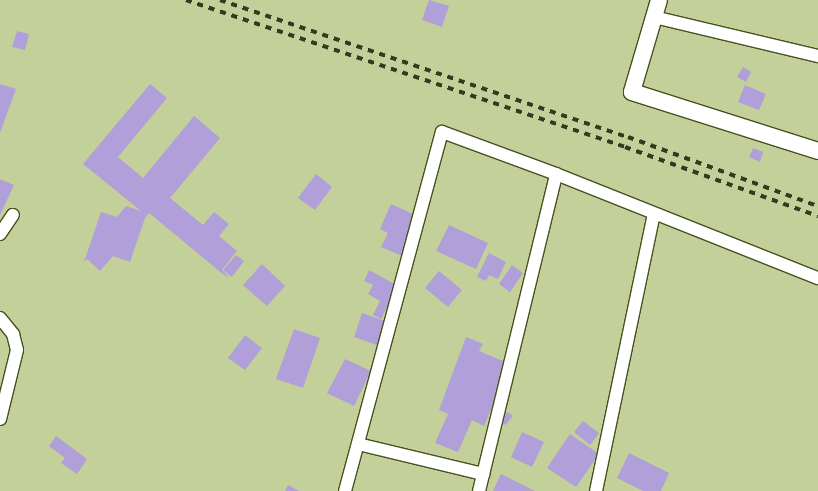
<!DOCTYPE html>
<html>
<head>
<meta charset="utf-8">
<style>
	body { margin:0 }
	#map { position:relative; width:818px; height:491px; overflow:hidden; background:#c4d099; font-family:Montserrat,sans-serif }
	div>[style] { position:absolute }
	.building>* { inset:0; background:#b09fd9 }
	.roads { filter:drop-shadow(1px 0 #474f1c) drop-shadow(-1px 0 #474f1c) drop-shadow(0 1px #474f1c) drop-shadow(0 -1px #474f1c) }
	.minor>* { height:12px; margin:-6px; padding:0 6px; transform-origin:6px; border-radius:6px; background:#fff }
	.tertiary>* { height:16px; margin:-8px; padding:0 8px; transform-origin:8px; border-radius:8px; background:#fff }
	.rail>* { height:4px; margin-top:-2px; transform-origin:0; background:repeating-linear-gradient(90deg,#34391f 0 6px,transparent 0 12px) }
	span { translate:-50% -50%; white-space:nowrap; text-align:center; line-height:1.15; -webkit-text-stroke:4.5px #d1dda6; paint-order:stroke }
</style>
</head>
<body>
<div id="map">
	<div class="building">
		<div style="clip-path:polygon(429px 0,449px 6px,442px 27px,422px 20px)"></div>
		<div style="clip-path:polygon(17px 31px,29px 34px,25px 50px,12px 47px)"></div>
		<div style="clip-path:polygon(743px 67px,751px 72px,746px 82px,737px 77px)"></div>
		<div style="clip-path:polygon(0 84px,16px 89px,0 133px)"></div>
		<div style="clip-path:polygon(150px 84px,167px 98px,118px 157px,143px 178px,194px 116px,220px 138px,170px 198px,203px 225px,214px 212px,229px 224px,219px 236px,237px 251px,222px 270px,229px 277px,224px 275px,149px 213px,145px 218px,130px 262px,113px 256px,100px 271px,87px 259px,84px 262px,101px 212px,117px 217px,126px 206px,141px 211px,83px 164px)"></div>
		<div style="clip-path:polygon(745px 85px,766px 94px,759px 110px,738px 102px)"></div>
		<div style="clip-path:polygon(753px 148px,763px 152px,760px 162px,749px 157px)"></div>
		<div style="clip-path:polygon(316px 174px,332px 187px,315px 210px,298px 198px)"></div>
		<div style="clip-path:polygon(0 179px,14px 185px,0 215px)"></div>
		<div style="clip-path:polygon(391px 204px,415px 215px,407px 258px,381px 247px,388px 233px,380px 229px)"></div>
		<div style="clip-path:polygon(449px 225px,488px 243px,476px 269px,436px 251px)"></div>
		<div style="clip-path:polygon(489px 253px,506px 262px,498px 279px,489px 275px,486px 281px,477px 277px)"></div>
		<div style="clip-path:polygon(236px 255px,244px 261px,232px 277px,223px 270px)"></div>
		<div style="clip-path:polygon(262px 264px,285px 286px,267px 306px,243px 285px)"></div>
		<div style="clip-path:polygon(512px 265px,523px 273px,510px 292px,499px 284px)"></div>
		<div style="clip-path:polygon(369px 270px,398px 286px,381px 319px,373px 315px,380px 301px,368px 294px,373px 285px,364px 281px)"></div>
		<div style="clip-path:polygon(439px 271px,462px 290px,448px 307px,425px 288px)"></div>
		<div style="clip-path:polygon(362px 313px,385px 321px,377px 345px,354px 337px)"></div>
		<div style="clip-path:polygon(294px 329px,320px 338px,303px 388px,276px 379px)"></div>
		<div style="clip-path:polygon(245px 335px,262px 348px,245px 370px,228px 358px)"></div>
		<div style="clip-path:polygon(466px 337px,483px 344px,479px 351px,510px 364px,484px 426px,472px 420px,458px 452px,435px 443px,448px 414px,439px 410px)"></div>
		<div style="clip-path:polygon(345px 359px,371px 371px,354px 406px,327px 393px)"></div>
		<div style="clip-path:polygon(507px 412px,513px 416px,505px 425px,500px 421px)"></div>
		<div style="clip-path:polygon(583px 421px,599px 433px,590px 445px,574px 432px)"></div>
		<div style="clip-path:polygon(522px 432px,544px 442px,532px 467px,511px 457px)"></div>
		<div style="clip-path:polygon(570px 434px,599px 454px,576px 487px,547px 468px)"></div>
		<div style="clip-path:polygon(56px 436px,87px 459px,77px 474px,61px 463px,65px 458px,49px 446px)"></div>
		<div style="clip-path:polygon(629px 453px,669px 473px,661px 491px,643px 491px,617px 478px)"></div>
		<div style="clip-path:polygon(501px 474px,535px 491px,493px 491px)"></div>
		<div style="clip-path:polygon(288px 485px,299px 491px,285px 491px)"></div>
	</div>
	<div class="roads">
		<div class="minor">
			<div style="left:654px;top:17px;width:169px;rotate:13.4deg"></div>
			<div style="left:0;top:234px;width:23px;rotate:-56deg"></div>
			<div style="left:0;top:318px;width:21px;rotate:51deg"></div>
			<div style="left:13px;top:334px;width:16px;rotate:76deg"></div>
			<div style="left:17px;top:350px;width:71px;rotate:103.8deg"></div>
			<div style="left:358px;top:444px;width:129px;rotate:13.5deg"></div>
			<div style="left:345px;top:491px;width:372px;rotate:-74.9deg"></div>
			<div style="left:442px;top:132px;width:121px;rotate:20.2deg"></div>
			<div style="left:556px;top:174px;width:282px;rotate:21.7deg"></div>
			<div style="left:479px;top:491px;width:326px;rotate:-76.3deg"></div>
			<div style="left:596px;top:491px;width:283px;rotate:-78.2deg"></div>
		</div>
		<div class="tertiary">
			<div style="left:659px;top:0;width:96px;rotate:106.4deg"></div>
			<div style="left:632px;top:92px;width:195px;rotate:17.6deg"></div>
		</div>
	</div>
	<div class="rail">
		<div style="left:186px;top:0;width:463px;rotate:18.5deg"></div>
		<div style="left:625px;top:147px;width:205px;rotate:19.7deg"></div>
		<div style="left:220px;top:0;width:430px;rotate:18.6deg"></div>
		<div style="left:628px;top:137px;width:202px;rotate:20deg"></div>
	</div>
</div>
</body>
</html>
